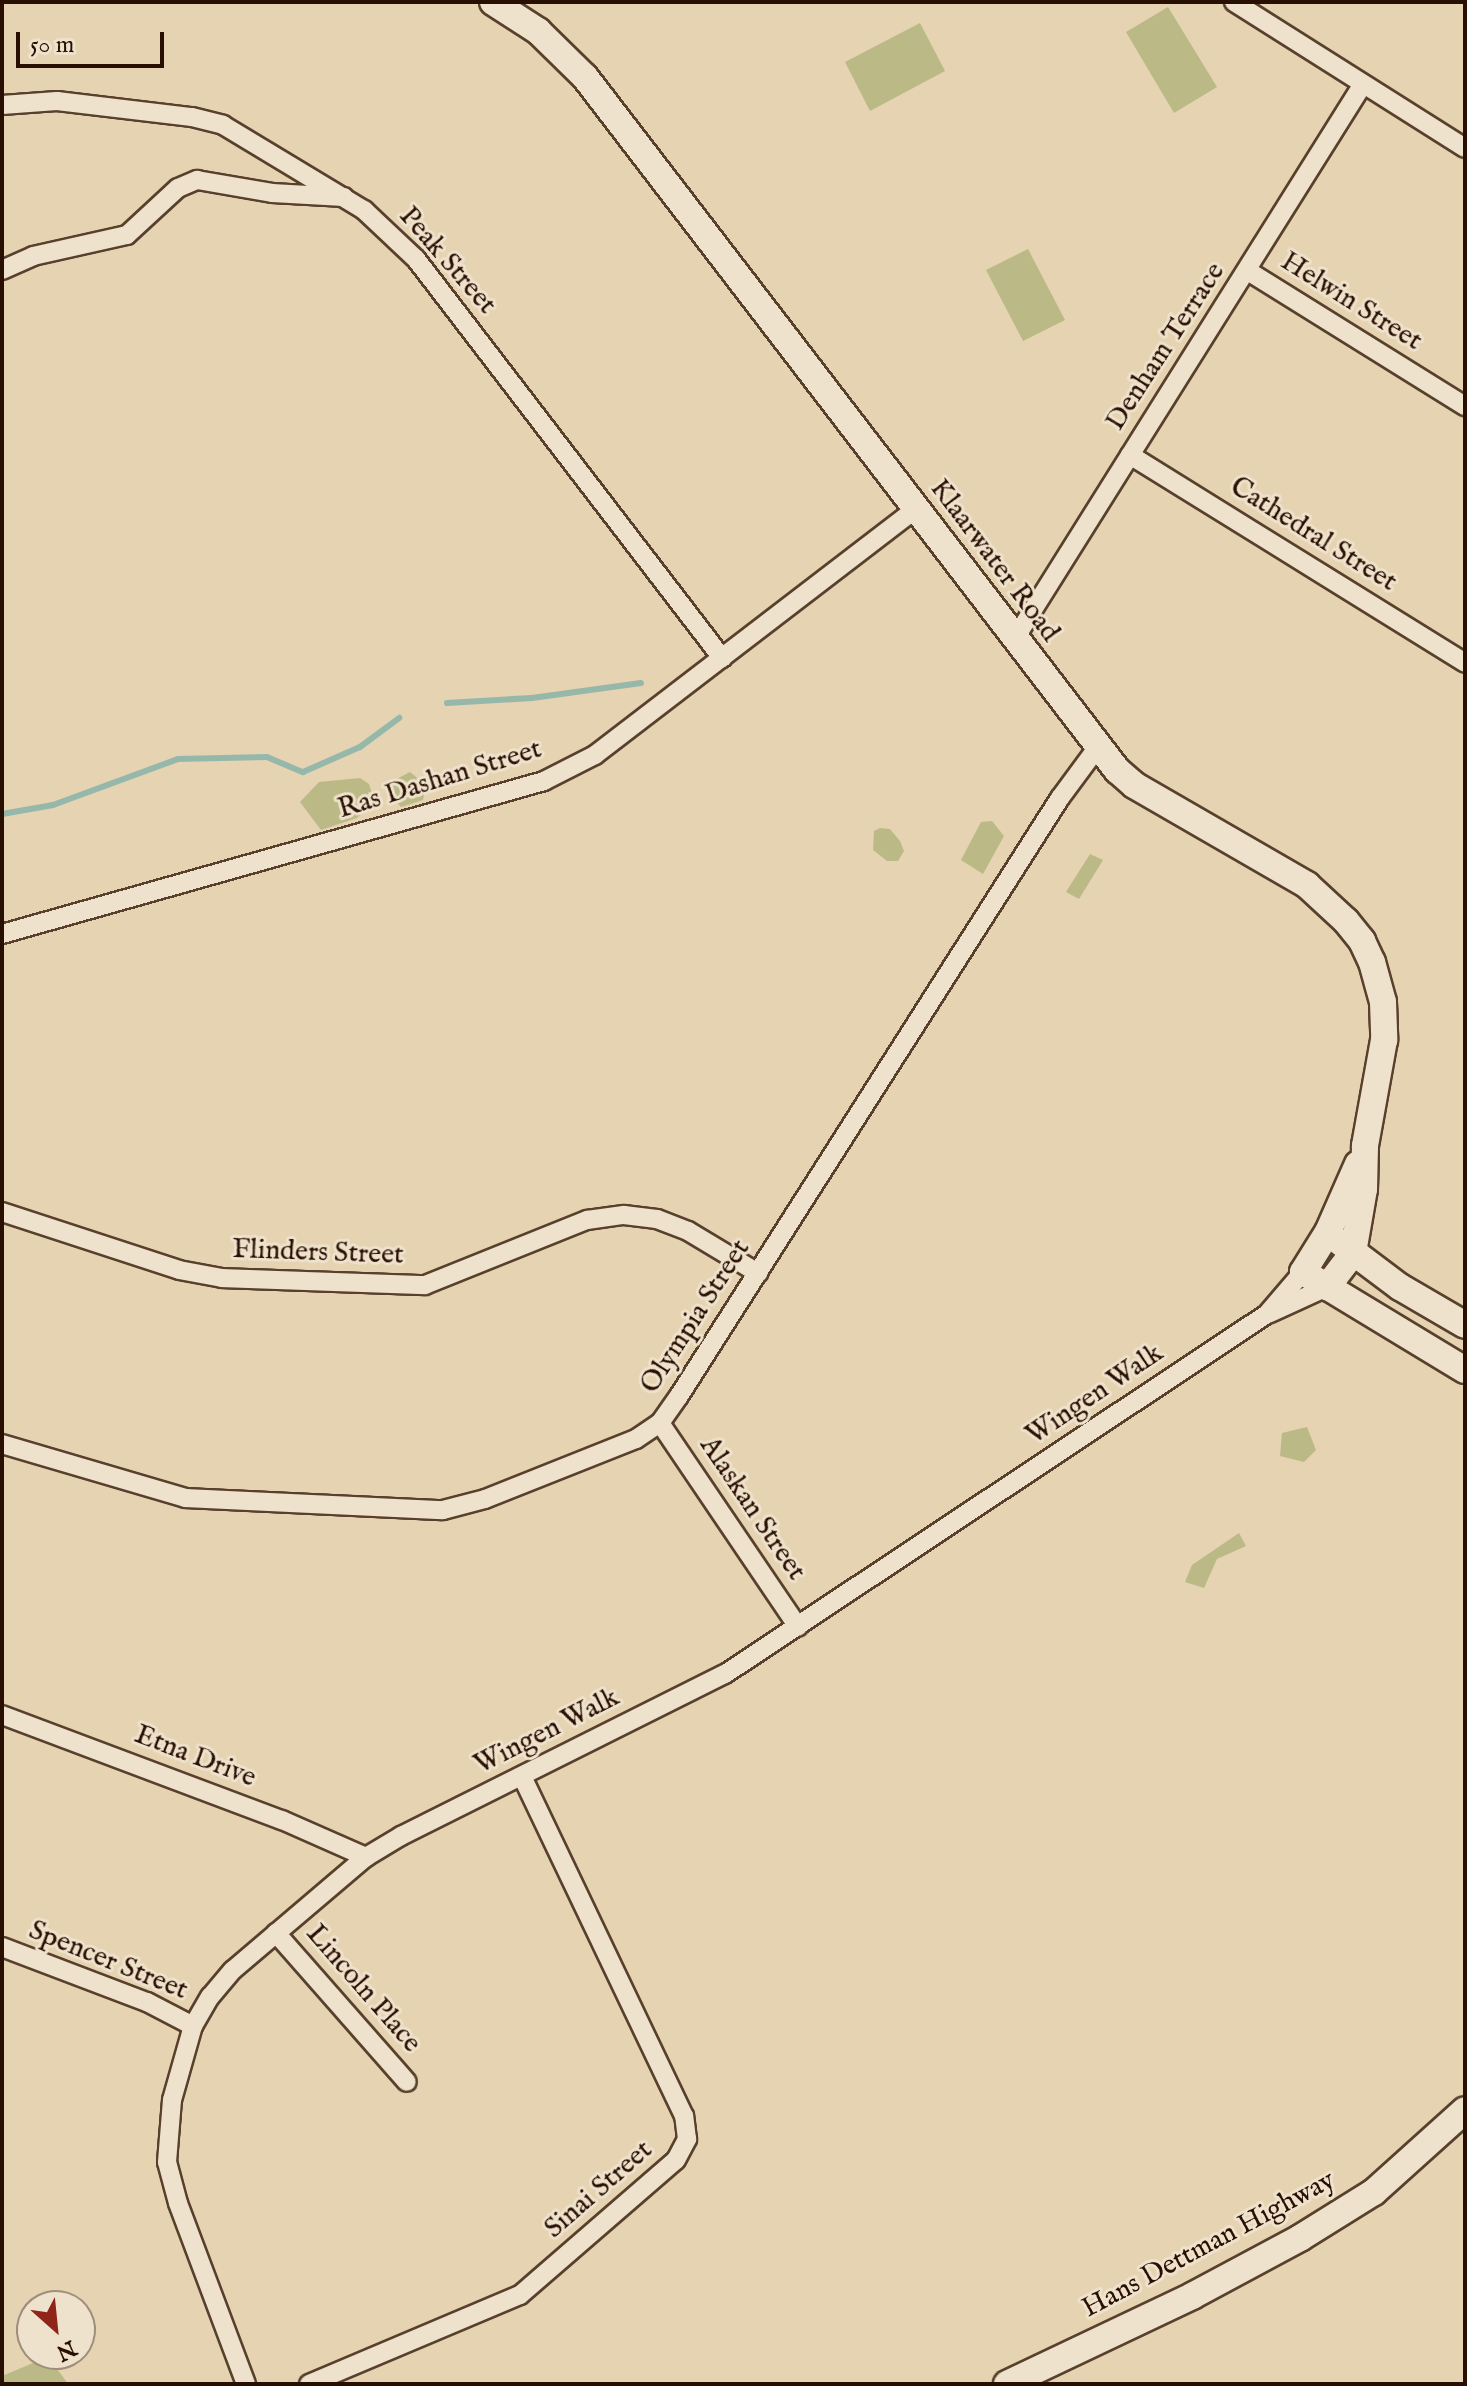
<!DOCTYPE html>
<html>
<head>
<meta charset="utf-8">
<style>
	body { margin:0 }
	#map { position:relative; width:1467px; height:2386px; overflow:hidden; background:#e5d3b1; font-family:"IM FELL English",serif }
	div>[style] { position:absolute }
	.green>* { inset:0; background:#bbba87 }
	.stream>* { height:6px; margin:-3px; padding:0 3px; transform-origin:3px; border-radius:3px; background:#96b8ab }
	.roads { filter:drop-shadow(2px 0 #58402d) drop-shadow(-2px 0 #58402d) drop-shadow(0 2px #58402d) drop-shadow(0 -2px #58402d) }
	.street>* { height:18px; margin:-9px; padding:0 9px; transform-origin:9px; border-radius:9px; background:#eee2cc }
	.secondary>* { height:26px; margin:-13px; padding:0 13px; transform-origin:13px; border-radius:13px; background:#eee2cc }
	span { translate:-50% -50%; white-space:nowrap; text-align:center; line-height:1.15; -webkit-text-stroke:6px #eee2cc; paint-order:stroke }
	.street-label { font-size:28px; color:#290f01 }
	.frame { position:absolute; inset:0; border:4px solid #290f01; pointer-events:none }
	.north { position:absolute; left:16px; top:2290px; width:80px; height:80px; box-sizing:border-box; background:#eee2cc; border:2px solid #9f8e7b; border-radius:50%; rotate:153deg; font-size:22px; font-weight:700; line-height:32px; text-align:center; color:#290f01 }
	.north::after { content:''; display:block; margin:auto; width:28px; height:36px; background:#8f2418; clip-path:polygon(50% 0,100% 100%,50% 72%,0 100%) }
	.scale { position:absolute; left:16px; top:32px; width:148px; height:36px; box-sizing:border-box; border:4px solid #290f01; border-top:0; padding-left:10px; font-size:24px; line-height:28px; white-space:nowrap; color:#290f01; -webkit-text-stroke:6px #eee2cc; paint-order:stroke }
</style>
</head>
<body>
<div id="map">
	<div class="green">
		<div style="clip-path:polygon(1168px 7px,1217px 87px,1174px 113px,1126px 32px)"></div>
		<div style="clip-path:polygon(920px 23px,945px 71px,870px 111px,845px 62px)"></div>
		<div style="clip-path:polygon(1028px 249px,1065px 320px,1023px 341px,986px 270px)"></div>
		<div style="clip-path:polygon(410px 772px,426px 785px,423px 800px,401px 807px,390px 795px,389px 783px)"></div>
		<div style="clip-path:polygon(360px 778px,369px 784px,375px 802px,357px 818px,321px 830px,300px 802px,319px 782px)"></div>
		<div style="clip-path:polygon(992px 821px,1004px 836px,983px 874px,961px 860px,981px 822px)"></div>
		<div style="clip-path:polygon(880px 828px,890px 829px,900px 841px,904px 851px,898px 861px,887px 861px,873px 850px,874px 831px)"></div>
		<div style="clip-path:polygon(1090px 854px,1103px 860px,1079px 899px,1066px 892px)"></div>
		<div style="clip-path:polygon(1307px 1427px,1316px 1450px,1304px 1462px,1280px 1456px,1282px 1433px)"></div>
		<div style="clip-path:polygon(1239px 1533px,1246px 1546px,1217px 1559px,1204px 1588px,1185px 1582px,1192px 1565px)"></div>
		<div style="clip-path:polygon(45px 2358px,50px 2359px,68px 2384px,2px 2384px,2px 2376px)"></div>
	</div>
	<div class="stream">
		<div style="left:447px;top:703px;width:85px;rotate:-3.4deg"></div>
		<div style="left:532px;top:698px;width:110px;rotate:-7.8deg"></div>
		<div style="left:2px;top:814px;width:52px;rotate:-10deg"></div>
		<div style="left:53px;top:805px;width:133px;rotate:-20.2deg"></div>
		<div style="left:178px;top:759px;width:89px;rotate:-1.3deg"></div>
		<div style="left:267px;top:757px;width:39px;rotate:23deg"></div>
		<div style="left:303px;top:772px;width:62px;rotate:-23.7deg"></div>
		<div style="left:360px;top:747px;width:49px;rotate:-36.6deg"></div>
	</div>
	<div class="roads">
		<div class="street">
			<div style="left:1234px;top:2px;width:273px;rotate:32.3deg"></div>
			<div style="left:2px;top:105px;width:55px;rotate:-4.2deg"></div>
			<div style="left:57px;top:101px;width:136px;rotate:6.8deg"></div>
			<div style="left:192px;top:117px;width:32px;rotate:14deg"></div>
			<div style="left:223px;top:125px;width:165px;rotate:31.1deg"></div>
			<div style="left:364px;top:210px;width:71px;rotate:43.3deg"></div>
			<div style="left:416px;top:259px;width:503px;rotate:52.51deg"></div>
			<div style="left:2px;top:270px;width:34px;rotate:-24deg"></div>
			<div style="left:33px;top:256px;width:96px;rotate:-12.6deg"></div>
			<div style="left:127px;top:235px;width:69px;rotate:-42.7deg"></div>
			<div style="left:178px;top:188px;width:21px;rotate:-23deg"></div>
			<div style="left:197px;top:180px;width:76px;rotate:9.8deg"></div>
			<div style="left:272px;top:193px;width:72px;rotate:3.2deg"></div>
			<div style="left:1248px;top:271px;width:256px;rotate:31.9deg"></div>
			<div style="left:1130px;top:455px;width:394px;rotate:31.8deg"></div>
			<div style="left:1014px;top:640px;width:656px;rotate:-57.88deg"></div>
			<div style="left:2px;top:934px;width:563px;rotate:-15.76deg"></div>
			<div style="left:544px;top:781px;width:57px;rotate:-27deg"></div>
			<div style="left:595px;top:755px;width:404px;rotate:-37.5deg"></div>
			<div style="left:2px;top:1212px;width:186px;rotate:18.1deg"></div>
			<div style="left:179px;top:1270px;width:44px;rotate:10.5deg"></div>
			<div style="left:222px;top:1278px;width:203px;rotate:2deg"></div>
			<div style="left:425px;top:1285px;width:175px;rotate:-21.9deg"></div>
			<div style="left:587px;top:1220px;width:37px;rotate:-8deg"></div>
			<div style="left:624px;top:1215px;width:33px;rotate:7deg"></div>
			<div style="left:657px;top:1219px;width:33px;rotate:21deg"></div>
			<div style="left:688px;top:1231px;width:82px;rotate:31deg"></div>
			<div style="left:1270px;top:1313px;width:63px;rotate:-24.5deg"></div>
			<div style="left:660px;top:1423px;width:246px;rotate:55.9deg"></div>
			<div style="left:2px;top:1444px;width:191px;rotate:16.4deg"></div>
			<div style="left:185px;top:1498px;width:258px;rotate:2.7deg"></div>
			<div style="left:443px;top:1510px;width:43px;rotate:-14.7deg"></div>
			<div style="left:485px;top:1499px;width:162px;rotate:-21.7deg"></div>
			<div style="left:636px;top:1439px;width:29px;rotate:-34deg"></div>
			<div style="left:660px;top:1423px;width:33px;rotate:-55deg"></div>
			<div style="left:679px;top:1396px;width:709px;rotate:-57.5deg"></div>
			<div style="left:1060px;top:798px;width:62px;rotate:-53.5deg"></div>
			<div style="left:2px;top:1715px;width:299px;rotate:20.6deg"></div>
			<div style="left:282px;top:1820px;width:92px;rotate:23.8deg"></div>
			<div style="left:276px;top:1933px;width:198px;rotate:48.7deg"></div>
			<div style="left:2px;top:1947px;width:155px;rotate:20.8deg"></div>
			<div style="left:147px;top:2002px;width:52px;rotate:27.6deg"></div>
			<div style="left:246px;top:2384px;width:193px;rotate:-110.6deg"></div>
			<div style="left:178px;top:2203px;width:42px;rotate:-105deg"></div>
			<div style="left:167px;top:2162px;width:62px;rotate:-85.4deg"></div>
			<div style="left:172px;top:2100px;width:77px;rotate:-74.2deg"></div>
			<div style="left:193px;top:2026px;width:34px;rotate:-60deg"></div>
			<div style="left:210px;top:1997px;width:35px;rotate:-50deg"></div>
			<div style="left:233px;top:1970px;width:175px;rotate:-40.4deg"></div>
			<div style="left:366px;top:1857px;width:41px;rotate:-31deg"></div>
			<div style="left:401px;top:1836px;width:362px;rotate:-26.6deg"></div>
			<div style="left:725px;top:1674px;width:651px;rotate:-33.59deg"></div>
			<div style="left:1267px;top:1314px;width:55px;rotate:-49.4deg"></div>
			<div style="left:309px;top:2384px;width:229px;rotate:-22.9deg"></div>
			<div style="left:520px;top:2295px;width:206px;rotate:-40.9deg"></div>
			<div style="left:676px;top:2160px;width:24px;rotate:-62deg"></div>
			<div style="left:687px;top:2139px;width:23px;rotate:-97deg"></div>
			<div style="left:684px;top:2116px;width:376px;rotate:-115.5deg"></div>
		</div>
		<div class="secondary">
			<div style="left:493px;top:2px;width:54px;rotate:32.8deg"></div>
			<div style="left:538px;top:31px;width:66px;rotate:44.4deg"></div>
			<div style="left:585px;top:77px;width:874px;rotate:52.49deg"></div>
			<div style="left:1117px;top:770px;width:23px;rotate:41deg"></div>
			<div style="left:1134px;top:785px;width:200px;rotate:30deg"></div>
			<div style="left:1307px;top:885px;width:53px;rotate:42.7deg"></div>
			<div style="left:1346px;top:921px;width:26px;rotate:51deg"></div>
			<div style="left:1362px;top:941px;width:23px;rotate:65deg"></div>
			<div style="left:1372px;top:962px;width:41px;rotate:74.6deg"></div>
			<div style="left:1383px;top:1002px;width:38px;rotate:88deg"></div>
			<div style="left:1384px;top:1040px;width:108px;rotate:100.2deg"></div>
			<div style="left:1365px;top:1146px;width:43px;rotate:91.3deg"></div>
			<div style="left:1364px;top:1189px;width:65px;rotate:99.8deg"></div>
			<div style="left:1353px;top:1253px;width:43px;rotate:127.4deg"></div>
			<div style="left:1358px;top:1164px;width:74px;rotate:113.8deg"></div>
			<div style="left:1328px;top:1232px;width:47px;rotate:122deg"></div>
			<div style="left:1303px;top:1272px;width:189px;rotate:31.2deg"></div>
			<div style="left:1340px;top:1242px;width:75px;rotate:36.9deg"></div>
			<div style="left:1400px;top:1287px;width:75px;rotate:30.3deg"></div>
			<div style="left:1007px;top:2384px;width:205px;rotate:-25.4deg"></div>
			<div style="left:1192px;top:2296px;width:123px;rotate:-28.2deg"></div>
			<div style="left:1300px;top:2238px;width:87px;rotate:-31.9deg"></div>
			<div style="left:1374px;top:2192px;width:122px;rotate:-42deg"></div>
		</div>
	</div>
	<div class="street-label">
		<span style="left:447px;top:261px;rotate:49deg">Peak Street</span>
		<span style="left:1351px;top:302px;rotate:32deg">Helwin Street</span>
		<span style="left:1166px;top:347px;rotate:-57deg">Denham Terrace</span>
		<span style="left:1313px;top:535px;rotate:32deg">Cathedral Street</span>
		<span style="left:994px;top:561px;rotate:53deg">Klaarwater Road</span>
		<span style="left:440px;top:780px;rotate:-17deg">Ras Dashan Street</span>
		<span style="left:318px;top:1253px;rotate:2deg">Flinders Street</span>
		<span style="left:696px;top:1317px;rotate:-57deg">Olympia Street</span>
		<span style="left:1095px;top:1395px;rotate:-34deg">Wingen Walk</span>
		<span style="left:752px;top:1509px;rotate:56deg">Alaskan Street</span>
		<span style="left:547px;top:1732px;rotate:-27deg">Wingen Walk</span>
		<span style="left:195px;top:1757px;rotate:21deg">Etna Drive</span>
		<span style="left:108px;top:1961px;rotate:22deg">Spencer Street</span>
		<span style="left:363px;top:1989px;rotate:49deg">Lincoln Place</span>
		<span style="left:599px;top:2190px;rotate:-41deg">Sinai Street</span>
		<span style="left:1209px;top:2245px;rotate:-28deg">Hans Dettman Highway</span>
	</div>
	<div class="frame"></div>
	<div class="north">N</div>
	<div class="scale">50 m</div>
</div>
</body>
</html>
